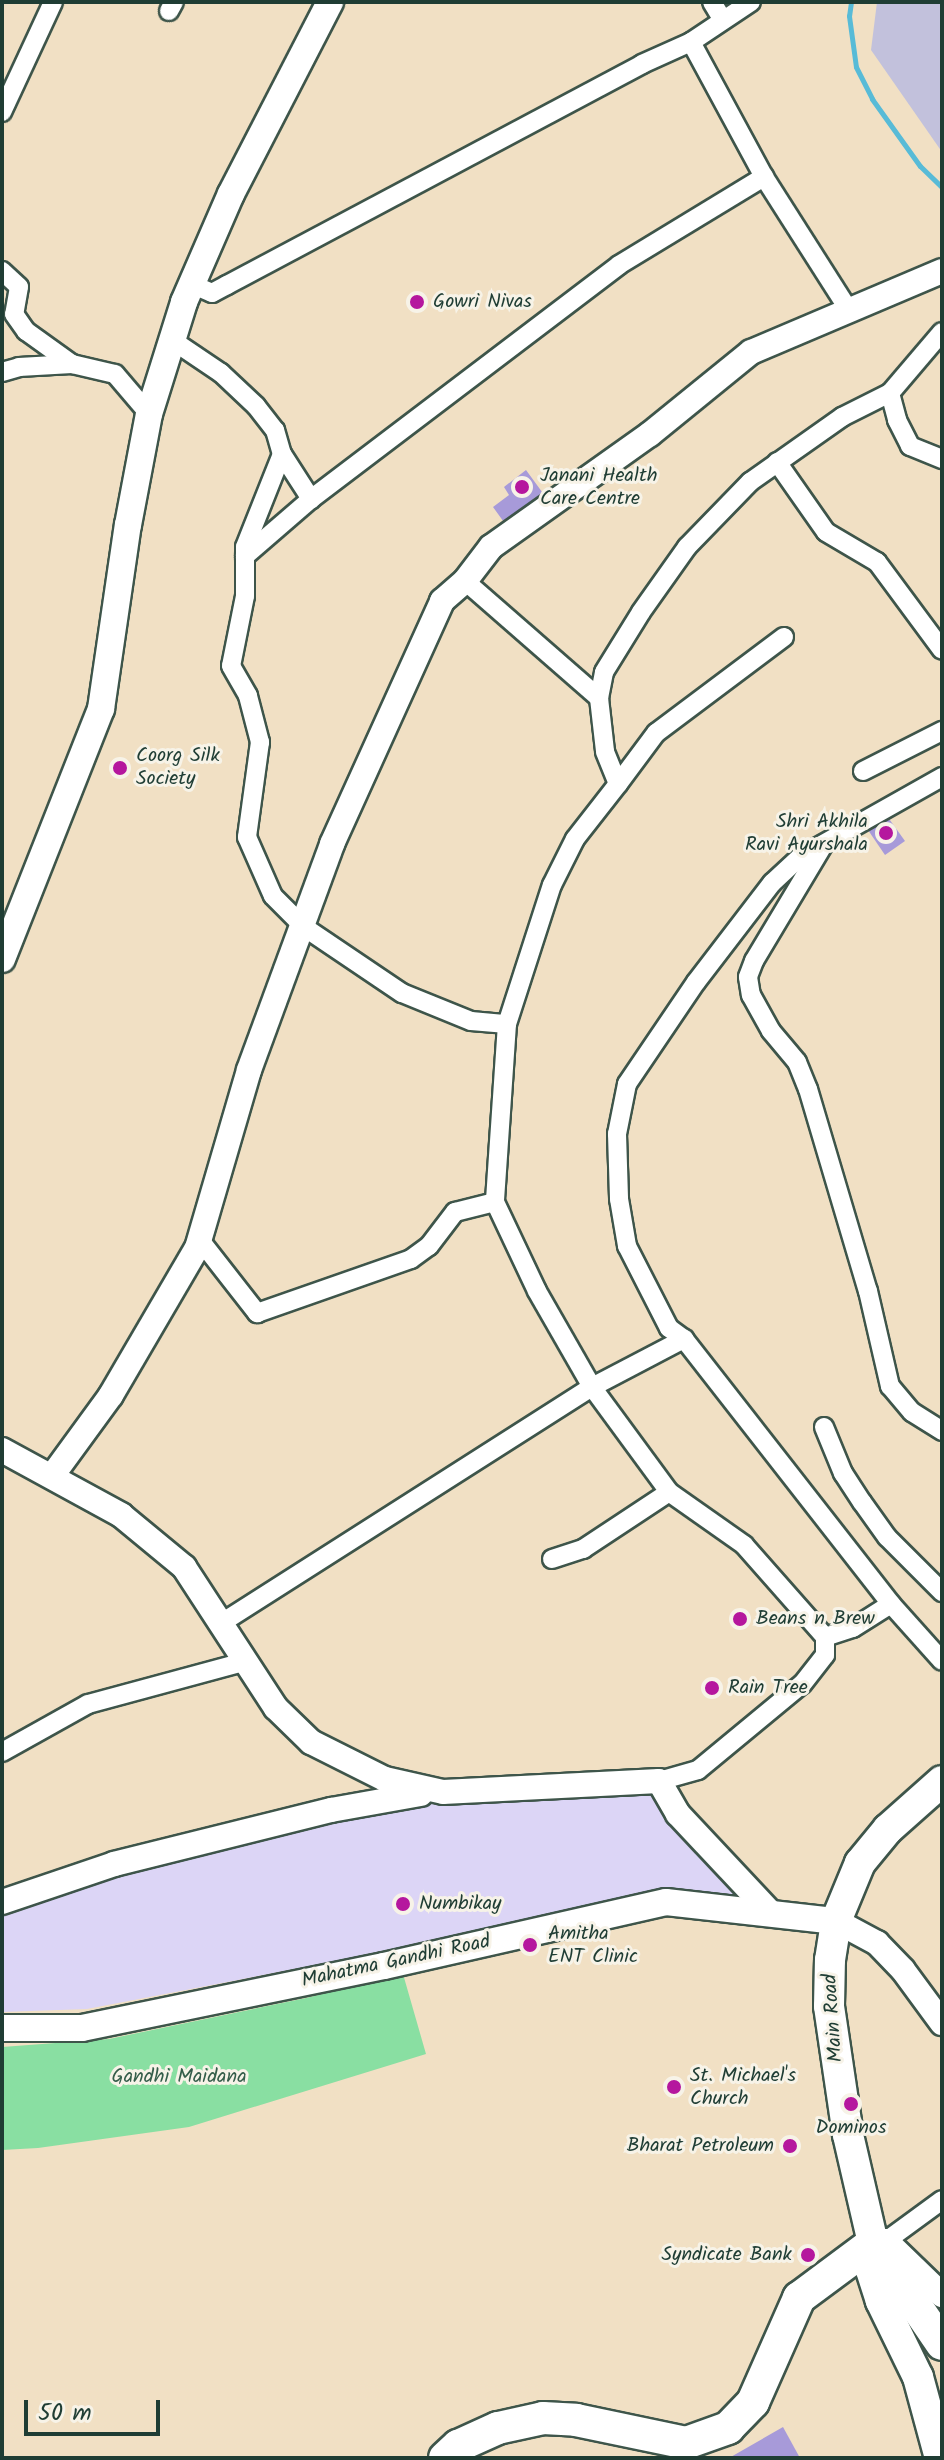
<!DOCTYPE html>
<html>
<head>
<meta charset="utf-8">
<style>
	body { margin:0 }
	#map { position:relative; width:944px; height:2460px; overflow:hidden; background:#f1e0c4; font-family:Kalam,sans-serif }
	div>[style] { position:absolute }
	.built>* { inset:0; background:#dcd5f6 }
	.industrial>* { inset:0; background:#c2c1dc }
	.green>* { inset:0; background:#89dfa2 }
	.stream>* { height:5px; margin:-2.5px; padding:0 2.5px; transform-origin:2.5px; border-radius:2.5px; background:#58bbd7 }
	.building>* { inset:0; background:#a79ad9 }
	.roads { filter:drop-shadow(2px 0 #3e554a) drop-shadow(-2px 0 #3e554a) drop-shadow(0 2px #3e554a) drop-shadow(0 -2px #3e554a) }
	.minor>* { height:18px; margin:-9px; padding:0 9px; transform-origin:9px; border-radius:9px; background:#fff }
	.tertiary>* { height:24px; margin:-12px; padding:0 12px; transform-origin:12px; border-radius:12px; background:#fff }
	.secondary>* { height:26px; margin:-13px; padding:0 13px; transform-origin:13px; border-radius:13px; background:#fff }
	.primary>* { height:30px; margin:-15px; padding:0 15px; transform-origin:15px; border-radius:15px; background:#fff }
	.trunk>* { height:32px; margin:-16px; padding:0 16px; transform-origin:16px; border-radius:16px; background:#fff }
	.dots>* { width:22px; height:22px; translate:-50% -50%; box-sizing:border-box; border:4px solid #f7f3e8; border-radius:50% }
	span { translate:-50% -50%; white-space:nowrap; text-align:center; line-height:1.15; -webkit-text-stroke:6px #f7f3e8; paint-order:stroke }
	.poi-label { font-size:20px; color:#1f3d34 }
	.left { translate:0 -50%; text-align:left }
	.right { translate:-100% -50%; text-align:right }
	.street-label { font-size:20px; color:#1f3d34 }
	.park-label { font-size:20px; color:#345d4a }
	.frame { position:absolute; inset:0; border:4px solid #1f3d34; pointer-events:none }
	.scale { position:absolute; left:24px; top:2400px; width:136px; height:36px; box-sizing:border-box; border:4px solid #1f3d34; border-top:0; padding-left:10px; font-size:24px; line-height:28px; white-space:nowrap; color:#1f3d34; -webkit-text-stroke:6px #f7f3e8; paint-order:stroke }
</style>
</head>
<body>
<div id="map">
	<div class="built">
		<div style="clip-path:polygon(654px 1787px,745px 1898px,665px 1891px,378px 1953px,87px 2009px,2px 2012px,2px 1907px,117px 1872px,335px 1817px,455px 1799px)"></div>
	</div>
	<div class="industrial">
		<div style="clip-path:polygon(877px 2px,942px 2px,942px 152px,871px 50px)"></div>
	</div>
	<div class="green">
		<div style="clip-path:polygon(403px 1974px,426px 2054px,189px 2127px,38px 2148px,2px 2150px,2px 2047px,109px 2039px,306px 1998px)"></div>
	</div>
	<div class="stream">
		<div style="left:851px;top:2px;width:14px;rotate:98deg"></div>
		<div style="left:849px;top:16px;width:51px;rotate:82.2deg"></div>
		<div style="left:856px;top:67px;width:36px;rotate:63deg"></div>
		<div style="left:872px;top:99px;width:82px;rotate:54.4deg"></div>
		<div style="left:920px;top:166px;width:30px;rotate:44deg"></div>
	</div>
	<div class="building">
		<div style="clip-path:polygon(526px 470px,545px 496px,506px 525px,493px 507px,509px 495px,504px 487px)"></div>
		<div style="clip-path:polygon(887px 816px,905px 841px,885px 855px,868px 830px)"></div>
		<div style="clip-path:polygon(783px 2427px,800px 2458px,729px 2458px)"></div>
	</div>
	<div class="roads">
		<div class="minor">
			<div style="left:712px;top:2px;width:21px;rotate:59deg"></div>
			<div style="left:169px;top:11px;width:10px;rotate:-61deg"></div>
			<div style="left:691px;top:42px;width:153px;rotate:61.6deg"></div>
			<div style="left:764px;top:177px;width:160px;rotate:57.5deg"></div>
			<div style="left:2px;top:112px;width:121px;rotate:-65.1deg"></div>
			<div style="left:2px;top:271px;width:23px;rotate:43deg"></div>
			<div style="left:19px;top:287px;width:27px;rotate:100deg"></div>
			<div style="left:14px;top:314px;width:21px;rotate:55deg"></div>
			<div style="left:26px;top:331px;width:57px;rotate:35.7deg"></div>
			<div style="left:191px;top:284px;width:23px;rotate:23deg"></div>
			<div style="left:212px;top:293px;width:17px;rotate:-28deg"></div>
			<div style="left:227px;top:285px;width:470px;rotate:-28deg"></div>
			<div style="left:642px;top:64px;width:54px;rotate:-24.2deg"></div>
			<div style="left:691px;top:42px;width:72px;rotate:-33.7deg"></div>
			<div style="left:172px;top:340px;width:59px;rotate:34deg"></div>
			<div style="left:221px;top:373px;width:48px;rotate:43.3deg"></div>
			<div style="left:256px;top:406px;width:31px;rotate:52deg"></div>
			<div style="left:275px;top:430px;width:25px;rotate:74deg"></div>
			<div style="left:282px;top:454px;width:100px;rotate:111.7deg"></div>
			<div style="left:245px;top:547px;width:49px;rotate:90deg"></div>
			<div style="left:245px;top:596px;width:71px;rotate:101.3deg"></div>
			<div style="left:231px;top:666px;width:34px;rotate:60deg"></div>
			<div style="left:248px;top:696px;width:48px;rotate:75.4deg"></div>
			<div style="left:260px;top:742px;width:96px;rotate:97.8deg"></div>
			<div style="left:247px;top:837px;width:64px;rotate:66.2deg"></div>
			<div style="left:273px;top:896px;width:44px;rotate:45deg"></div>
			<div style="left:304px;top:927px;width:118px;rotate:34deg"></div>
			<div style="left:402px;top:993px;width:74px;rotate:22.1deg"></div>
			<div style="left:471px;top:1021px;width:36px;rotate:5deg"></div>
			<div style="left:507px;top:1024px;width:178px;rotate:93.9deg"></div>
			<div style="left:495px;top:1202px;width:98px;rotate:64.7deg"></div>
			<div style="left:537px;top:1291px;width:111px;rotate:60.2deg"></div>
			<div style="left:592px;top:1387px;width:130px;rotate:53.7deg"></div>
			<div style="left:669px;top:1492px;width:92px;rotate:35.2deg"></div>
			<div style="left:744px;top:1545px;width:123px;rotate:48.6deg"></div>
			<div style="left:825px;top:1637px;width:18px;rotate:90deg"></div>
			<div style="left:825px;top:1655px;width:37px;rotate:128deg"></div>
			<div style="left:802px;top:1684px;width:135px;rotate:140.4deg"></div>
			<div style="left:698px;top:1770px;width:41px;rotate:164.2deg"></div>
			<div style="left:2px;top:372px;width:18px;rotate:-16deg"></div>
			<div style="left:19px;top:367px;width:53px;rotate:-3.2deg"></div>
			<div style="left:72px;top:364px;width:44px;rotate:13.1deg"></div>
			<div style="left:115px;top:374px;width:52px;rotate:49.6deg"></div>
			<div style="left:890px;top:393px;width:28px;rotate:75deg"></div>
			<div style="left:897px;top:420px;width:29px;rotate:63deg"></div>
			<div style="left:910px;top:446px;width:35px;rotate:22deg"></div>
			<div style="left:282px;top:454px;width:54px;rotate:57.2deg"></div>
			<div style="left:311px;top:499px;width:387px;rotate:-37.2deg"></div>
			<div style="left:619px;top:265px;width:170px;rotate:-31.3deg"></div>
			<div style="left:777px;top:462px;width:85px;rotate:55deg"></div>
			<div style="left:826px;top:532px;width:59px;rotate:30.5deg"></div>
			<div style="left:877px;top:562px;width:109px;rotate:53.5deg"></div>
			<div style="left:245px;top:556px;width:87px;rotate:-40.8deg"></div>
			<div style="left:465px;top:581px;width:178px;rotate:41.1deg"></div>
			<div style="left:863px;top:771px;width:89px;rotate:-26.9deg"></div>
			<div style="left:942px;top:777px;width:163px;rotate:150.6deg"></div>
			<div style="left:800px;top:857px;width:38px;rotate:137deg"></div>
			<div style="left:772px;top:883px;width:125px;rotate:127.5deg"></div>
			<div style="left:696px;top:982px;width:123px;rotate:124.1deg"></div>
			<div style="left:627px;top:1084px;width:51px;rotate:101.3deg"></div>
			<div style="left:617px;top:1134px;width:65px;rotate:88.2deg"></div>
			<div style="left:619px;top:1199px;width:48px;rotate:80.3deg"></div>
			<div style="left:627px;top:1246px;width:92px;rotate:62.9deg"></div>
			<div style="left:669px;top:1328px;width:19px;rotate:36deg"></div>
			<div style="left:684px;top:1339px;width:336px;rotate:52deg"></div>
			<div style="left:891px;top:1604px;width:76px;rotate:48.2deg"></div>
			<div style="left:618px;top:784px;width:64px;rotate:-53.3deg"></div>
			<div style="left:656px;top:733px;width:160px;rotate:-36.9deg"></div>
			<div style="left:824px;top:844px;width:136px;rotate:120.9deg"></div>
			<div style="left:754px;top:961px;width:17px;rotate:111deg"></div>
			<div style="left:748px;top:977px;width:18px;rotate:81deg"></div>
			<div style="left:751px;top:995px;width:41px;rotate:60.9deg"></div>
			<div style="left:771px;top:1031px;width:40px;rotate:50deg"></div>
			<div style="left:797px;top:1062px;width:29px;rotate:68deg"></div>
			<div style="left:808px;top:1089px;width:211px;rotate:73.5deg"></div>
			<div style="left:868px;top:1291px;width:98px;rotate:77deg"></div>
			<div style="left:890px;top:1386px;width:34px;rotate:50deg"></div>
			<div style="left:912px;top:1412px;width:36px;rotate:32deg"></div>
			<div style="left:507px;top:1024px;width:146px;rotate:-72.1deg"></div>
			<div style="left:552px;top:885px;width:51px;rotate:-63.4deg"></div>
			<div style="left:575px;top:839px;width:70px;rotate:-52deg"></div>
			<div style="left:618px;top:784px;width:35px;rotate:-112deg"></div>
			<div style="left:605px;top:751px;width:53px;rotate:-96.5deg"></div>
			<div style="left:599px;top:698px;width:26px;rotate:-79deg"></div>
			<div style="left:604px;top:672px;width:70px;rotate:-58.3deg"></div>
			<div style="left:641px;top:612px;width:80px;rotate:-54.7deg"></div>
			<div style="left:687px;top:547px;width:91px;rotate:-45.9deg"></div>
			<div style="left:750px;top:482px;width:113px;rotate:-35.2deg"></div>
			<div style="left:842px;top:417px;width:54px;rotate:-26.6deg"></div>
			<div style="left:890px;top:393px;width:80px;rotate:-49.6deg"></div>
			<div style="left:200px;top:1240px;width:93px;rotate:52deg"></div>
			<div style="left:257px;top:1313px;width:163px;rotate:-19.3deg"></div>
			<div style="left:411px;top:1259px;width:22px;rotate:-36deg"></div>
			<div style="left:429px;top:1246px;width:43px;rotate:-52.6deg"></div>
			<div style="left:455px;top:1212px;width:41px;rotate:-14deg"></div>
			<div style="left:824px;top:1427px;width:50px;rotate:67.6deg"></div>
			<div style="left:843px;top:1473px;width:35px;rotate:57deg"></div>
			<div style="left:862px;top:1502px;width:43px;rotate:54.5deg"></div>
			<div style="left:887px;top:1537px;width:78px;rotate:45deg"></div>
			<div style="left:552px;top:1559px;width:33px;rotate:-18deg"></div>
			<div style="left:583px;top:1549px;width:103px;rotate:-33.5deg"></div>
			<div style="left:223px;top:1622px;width:437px;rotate:-32.5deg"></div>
			<div style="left:592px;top:1387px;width:104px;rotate:-27.6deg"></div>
			<div style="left:825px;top:1637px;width:29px;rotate:-18deg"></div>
			<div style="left:853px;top:1628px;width:45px;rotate:-32.3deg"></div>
			<div style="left:2px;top:1752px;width:98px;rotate:-29.2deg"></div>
			<div style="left:88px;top:1704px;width:165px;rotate:-15.1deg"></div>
			<div style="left:886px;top:2241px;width:69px;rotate:-36.2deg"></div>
		</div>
		<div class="tertiary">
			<div style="left:2px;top:1450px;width:136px;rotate:28.6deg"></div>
			<div style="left:121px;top:1515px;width:82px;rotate:39.5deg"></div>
			<div style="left:184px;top:1567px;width:168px;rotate:56.9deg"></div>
			<div style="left:276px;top:1708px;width:49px;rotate:44.2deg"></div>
			<div style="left:311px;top:1742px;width:83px;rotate:26.6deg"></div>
			<div style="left:385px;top:1779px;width:59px;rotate:12.6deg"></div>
			<div style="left:443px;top:1792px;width:216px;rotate:-2.9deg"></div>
			<div style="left:659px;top:1781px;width:38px;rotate:60deg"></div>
			<div style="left:678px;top:1814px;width:137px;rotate:46.8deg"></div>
			<div style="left:52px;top:1476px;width:100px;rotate:-53.9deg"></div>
			<div style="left:111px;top:1395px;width:170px;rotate:-59.7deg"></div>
			<div style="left:197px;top:1248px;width:185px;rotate:-73.7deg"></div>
			<div style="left:249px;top:1070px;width:241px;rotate:-69.8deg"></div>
			<div style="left:332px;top:844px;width:267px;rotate:-65.6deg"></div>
			<div style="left:442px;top:601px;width:30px;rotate:-41deg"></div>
			<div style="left:465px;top:581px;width:43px;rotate:-52.6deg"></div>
			<div style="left:491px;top:547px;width:195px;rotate:-35.4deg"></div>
			<div style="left:650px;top:434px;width:130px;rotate:-39.1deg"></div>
			<div style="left:751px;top:352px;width:207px;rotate:-23deg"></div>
			<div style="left:2px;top:1902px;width:118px;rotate:-18.7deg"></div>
			<div style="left:114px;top:1864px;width:224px;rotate:-14deg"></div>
			<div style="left:331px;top:1810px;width:91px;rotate:-10.1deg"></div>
			<div style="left:836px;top:1921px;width:47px;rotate:28.2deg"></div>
			<div style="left:877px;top:1943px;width:37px;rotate:46deg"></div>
			<div style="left:903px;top:1970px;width:66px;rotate:53.7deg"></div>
			<div style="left:876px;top:2242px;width:10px;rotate:-6deg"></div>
			<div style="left:886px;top:2241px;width:78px;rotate:44deg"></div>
		</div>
		<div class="secondary">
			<div style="left:2px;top:959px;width:269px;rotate:-68.4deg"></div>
			<div style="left:101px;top:709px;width:186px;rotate:-81.7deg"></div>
			<div style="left:128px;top:525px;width:113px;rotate:-79.3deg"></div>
			<div style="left:149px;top:414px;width:117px;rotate:-72.6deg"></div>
			<div style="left:184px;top:302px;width:118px;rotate:-66.5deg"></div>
			<div style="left:231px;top:194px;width:216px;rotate:-62.7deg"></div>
			<div style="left:2px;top:2028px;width:80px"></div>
			<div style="left:82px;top:2028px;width:308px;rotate:-11.6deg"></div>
			<div style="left:384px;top:1966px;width:289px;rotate:-12.8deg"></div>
			<div style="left:666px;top:1902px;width:171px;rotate:6.4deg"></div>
		</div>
		<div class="primary">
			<div style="left:940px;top:2458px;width:84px;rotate:-105.2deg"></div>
			<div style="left:918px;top:2377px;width:85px;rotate:-116deg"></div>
			<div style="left:881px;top:2301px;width:35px;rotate:-108deg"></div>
			<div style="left:870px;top:2268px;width:25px;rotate:-83deg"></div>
			<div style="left:873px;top:2243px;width:111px;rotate:-103deg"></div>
			<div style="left:848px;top:2135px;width:130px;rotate:-98.4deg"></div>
			<div style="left:829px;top:2006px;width:46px;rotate:-88.8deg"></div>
			<div style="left:830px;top:1960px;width:39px;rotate:-81deg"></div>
			<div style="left:836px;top:1921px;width:63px;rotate:-67.5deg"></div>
			<div style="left:860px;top:1863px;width:44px;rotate:-50.5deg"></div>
			<div style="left:888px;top:1829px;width:72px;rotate:-41.6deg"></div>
		</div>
		<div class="trunk">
			<div style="left:445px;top:2458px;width:18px;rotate:-43deg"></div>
			<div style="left:458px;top:2446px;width:44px;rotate:-24.2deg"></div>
			<div style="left:498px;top:2428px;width:46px;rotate:-12.5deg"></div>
			<div style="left:543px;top:2418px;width:33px;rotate:3deg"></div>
			<div style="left:576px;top:2420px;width:112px;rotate:11.8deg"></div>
			<div style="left:686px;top:2443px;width:45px;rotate:-19.7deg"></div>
			<div style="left:728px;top:2428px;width:36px;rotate:-46deg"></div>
			<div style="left:753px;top:2402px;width:114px;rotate:-66.1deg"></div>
			<div style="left:799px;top:2298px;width:92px;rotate:-36.6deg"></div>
			<div style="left:873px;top:2243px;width:122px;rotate:55.7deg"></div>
		</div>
	</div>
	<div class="dots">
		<div style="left:417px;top:302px;background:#b5179e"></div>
		<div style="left:522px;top:487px;background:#b5179e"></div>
		<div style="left:120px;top:768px;background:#b5179e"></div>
		<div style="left:886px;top:833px;background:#b5179e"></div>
		<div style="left:740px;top:1619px;background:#b5179e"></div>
		<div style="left:712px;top:1688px;background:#b5179e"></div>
		<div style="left:403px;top:1904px;background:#b5179e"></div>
		<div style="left:530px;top:1945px;background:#b5179e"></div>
		<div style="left:674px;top:2087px;background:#b5179e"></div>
		<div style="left:851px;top:2104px;background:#b5179e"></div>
		<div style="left:790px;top:2146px;background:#b5179e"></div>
		<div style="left:808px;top:2255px;background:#b5179e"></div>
	</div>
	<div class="poi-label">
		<span class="left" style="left:433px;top:302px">Gowri Nivas</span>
		<span class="left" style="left:540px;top:488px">Janani Health<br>Care Centre</span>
		<span class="left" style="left:136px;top:768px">Coorg Silk<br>Society</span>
		<span class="right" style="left:868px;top:834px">Shri Akhila<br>Ravi Ayurshala</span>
		<span class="left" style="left:756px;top:1619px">Beans n Brew</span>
		<span class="left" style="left:728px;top:1688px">Rain Tree</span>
		<span class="left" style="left:419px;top:1904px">Numbikay</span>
		<span class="left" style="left:548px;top:1946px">Amitha<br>ENT Clinic</span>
		<span class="left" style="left:690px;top:2088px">St. Michael's<br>Church</span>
		<span style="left:851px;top:2128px">Dominos</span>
		<span class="right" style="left:774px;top:2146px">Bharat Petroleum</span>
		<span class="right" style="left:792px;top:2255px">Syndicate Bank</span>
	</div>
	<div class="street-label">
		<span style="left:396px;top:1962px;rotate:-12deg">Mahatma Gandhi Road</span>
		<span style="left:834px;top:2018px;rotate:-94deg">Main Road</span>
	</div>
	<div class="park-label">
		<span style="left:179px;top:2077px">Gandhi Maidana</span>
	</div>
	<div class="frame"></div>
	<div class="scale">50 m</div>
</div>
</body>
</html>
